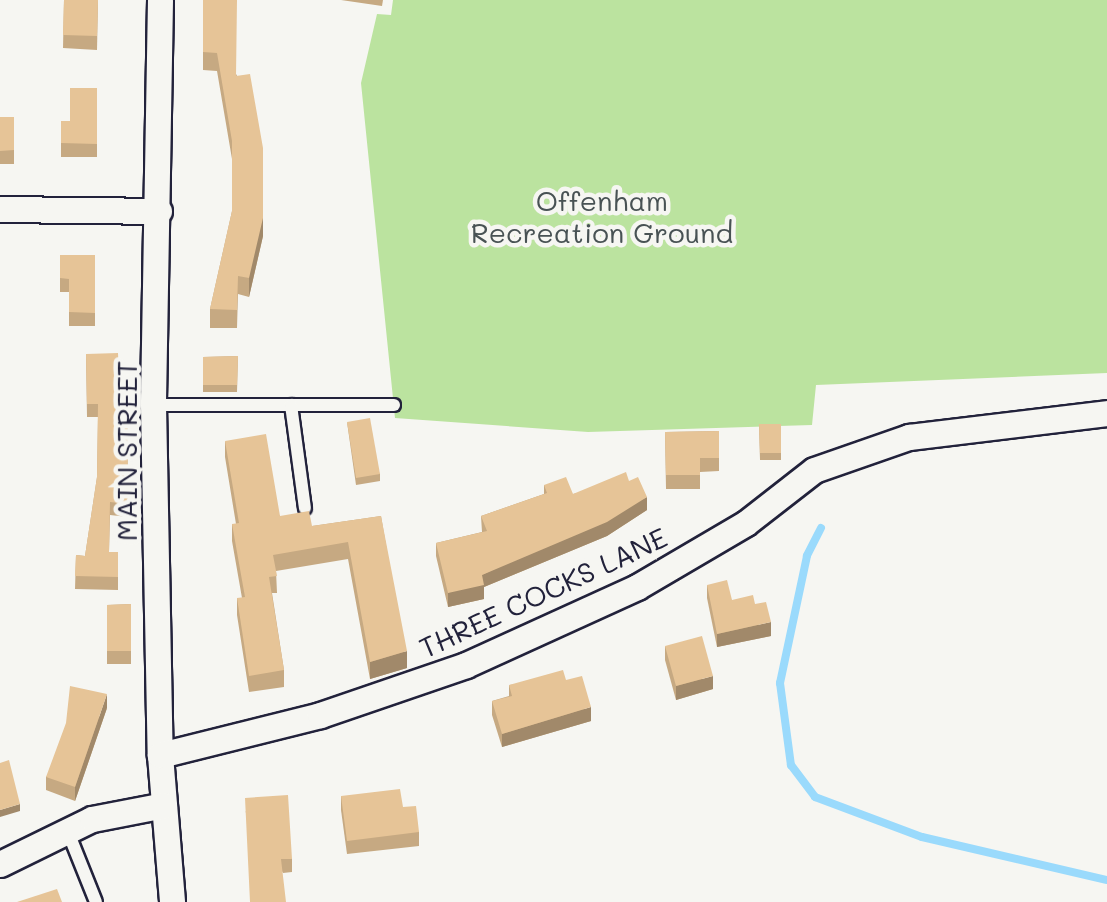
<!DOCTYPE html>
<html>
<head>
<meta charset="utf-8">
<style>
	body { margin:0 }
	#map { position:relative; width:1107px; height:902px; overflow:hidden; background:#f6f6f2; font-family:Mali,sans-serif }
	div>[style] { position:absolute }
	.green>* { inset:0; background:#bbe39f }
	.stream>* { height:8px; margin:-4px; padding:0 4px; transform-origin:4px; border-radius:4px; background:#9adafc }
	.roads { filter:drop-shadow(2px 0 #22223b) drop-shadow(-2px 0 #22223b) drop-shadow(0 2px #22223b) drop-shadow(0 -2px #22223b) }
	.service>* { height:12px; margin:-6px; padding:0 6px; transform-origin:6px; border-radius:6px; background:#f6f6f2 }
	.minor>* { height:25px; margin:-12.5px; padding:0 12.5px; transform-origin:12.5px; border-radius:12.5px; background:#f6f6f2 }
	.wall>* { inset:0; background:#c6a982 }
	.shaded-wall>* { inset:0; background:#a1896a }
	.building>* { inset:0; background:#e6c497 }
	span { translate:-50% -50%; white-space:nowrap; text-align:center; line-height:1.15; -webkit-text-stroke:9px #f6f6f2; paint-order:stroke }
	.park-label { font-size:28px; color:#485254 }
	.street-label { font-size:28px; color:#22223b }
</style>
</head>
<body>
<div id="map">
	<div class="green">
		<div style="clip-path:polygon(393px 0,1107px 0,1107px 373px,816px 385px,812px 425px,588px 432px,395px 418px,361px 83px,377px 14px,391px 15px)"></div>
	</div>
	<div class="stream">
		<div style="left:821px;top:528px;width:31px;rotate:117deg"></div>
		<div style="left:807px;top:556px;width:130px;rotate:102deg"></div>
		<div style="left:780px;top:683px;width:83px;rotate:82.4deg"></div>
		<div style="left:791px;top:765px;width:40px;rotate:53deg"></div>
		<div style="left:815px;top:797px;width:114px;rotate:20.5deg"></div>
		<div style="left:922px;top:837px;width:190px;rotate:13.1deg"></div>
	</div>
	<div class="roads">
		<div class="service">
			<div style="left:153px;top:405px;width:241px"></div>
			<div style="left:291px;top:405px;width:104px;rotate:82.3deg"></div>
			<div style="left:68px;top:832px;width:75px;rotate:68.2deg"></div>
		</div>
		<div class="minor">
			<div style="left:160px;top:0;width:405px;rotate:91deg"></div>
			<div style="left:153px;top:405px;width:350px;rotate:88.9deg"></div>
			<div style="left:160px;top:755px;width:147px;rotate:85.3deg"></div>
			<div style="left:0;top:209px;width:159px;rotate:0.7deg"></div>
			<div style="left:160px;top:755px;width:165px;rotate:-14deg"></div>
			<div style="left:320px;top:715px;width:154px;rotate:-18.9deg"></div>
			<div style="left:466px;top:665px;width:188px;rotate:-24.5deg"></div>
			<div style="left:637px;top:587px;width:126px;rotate:-30.4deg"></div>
			<div style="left:746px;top:523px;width:86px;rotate:-37.9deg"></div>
			<div style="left:814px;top:470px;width:101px;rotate:-19.2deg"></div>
			<div style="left:909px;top:437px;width:199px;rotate:-6.9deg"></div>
			<div style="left:0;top:864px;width:102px;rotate:-26.1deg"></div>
			<div style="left:92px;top:819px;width:73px;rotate:-11deg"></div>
		</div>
	</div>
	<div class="wall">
		<div style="clip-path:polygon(64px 0,98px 0,97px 50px,63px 48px)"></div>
		<div style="clip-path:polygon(203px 0,237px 76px,263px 236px,249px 297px,238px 294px,237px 328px,210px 328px,210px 309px,232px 211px,232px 159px,217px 71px,203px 70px)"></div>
		<div style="clip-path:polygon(341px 0,383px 0,382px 6px)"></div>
		<div style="clip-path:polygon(97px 88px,97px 157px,61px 157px,61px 121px,70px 121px)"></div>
		<div style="clip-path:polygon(0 117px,14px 117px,14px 164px,0 164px)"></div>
		<div style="clip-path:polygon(60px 255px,95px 255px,95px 326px,69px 326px,69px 292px,60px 292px)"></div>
		<div style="clip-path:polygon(86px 354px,119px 377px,127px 377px,128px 517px,110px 515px,109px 552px,118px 552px,118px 590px,75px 589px,76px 555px,85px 556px,97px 477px,98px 417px,87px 417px)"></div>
		<div style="clip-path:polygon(238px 356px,237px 392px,203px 392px,203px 357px)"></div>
		<div style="clip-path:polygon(347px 422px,380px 474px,380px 481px,356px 485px)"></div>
		<div style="clip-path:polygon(759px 424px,781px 424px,781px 460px,760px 460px)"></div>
		<div style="clip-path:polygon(719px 431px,719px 471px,700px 472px,700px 489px,666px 489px,665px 432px)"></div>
		<div style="clip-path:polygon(225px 441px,280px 516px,312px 526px,381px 516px,407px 668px,370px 679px,348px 559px,276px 571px,277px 593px,272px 593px,284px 670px,284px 687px,249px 692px,237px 615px,237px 598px,242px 598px,232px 541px,232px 524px,236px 524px,225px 457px)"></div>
		<div style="clip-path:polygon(629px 481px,647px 510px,607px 536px,484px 587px,484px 599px,448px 607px,436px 556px,436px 543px,482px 532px,481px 516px,544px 494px,544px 485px,573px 494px)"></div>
		<div style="clip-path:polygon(707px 585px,732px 600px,771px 636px,717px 647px,707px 598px)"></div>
		<div style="clip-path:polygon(131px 604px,131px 664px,107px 664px,107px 605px)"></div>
		<div style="clip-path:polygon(665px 646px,713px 689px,676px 700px,665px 660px)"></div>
		<div style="clip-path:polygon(566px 680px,591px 721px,502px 747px,492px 715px,492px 701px,509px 696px,509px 685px)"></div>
		<div style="clip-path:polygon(107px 708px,75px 801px,46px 790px,46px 777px)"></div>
		<div style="clip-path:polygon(341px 796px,403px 807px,419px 832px,419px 846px,347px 854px,341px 810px)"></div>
		<div style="clip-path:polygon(245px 811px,292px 859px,292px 872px,283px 873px)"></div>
	</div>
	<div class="shaded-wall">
		<div style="clip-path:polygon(263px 148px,263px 236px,249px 297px,249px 278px)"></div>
		<div style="clip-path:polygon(647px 497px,647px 510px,607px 536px,484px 587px,484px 599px,448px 607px,448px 593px,482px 575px)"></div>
		<div style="clip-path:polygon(771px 622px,771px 636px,717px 647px,717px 634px)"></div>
		<div style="clip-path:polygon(407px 651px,407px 668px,370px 679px,370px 662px)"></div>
		<div style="clip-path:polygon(713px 676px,713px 689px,676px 700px,676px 686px)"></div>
		<div style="clip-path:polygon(107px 694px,107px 708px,75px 801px,75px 787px)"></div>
		<div style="clip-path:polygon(591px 707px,591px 721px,502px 747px,502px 734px)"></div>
		<div style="clip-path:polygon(20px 804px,20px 811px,0 817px,0 810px)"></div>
	</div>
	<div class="building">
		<div style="clip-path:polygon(64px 0,98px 0,97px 36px,63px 35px)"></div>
		<div style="clip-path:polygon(203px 0,237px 0,236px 76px,250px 74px,263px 148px,263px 218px,249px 278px,238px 276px,237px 310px,210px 309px,232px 211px,232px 141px,217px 53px,203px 52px)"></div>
		<div style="clip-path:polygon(70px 88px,97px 88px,97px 144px,61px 143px,61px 121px,70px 121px)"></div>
		<div style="clip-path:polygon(0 117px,14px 117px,14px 150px,0 151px)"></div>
		<div style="clip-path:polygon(60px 255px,95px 255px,95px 313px,69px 312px,69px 279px,60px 278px)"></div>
		<div style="clip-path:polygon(118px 353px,119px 377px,127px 377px,128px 504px,110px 502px,109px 552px,118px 552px,118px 577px,75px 576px,76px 555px,85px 556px,97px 477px,98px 404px,87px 404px,86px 354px)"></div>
		<div style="clip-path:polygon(238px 356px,237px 385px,203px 385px,203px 357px)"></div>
		<div style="clip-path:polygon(370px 418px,380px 474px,356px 478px,347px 422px)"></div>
		<div style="clip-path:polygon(759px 424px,781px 424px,781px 453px,760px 453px)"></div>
		<div style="clip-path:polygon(719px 431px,719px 458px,700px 458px,700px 475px,666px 475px,665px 432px)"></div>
		<div style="clip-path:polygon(266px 434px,280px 516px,309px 511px,312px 526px,381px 516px,407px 651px,370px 662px,348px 542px,273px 555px,277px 576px,269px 577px,284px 670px,249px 676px,237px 598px,245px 597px,232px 524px,239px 523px,225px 441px)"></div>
		<div style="clip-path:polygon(626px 472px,629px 481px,638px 477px,647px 497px,607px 522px,482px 575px,484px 585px,448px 593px,436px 543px,487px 531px,481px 516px,547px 493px,544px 485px,566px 477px,573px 494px)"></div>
		<div style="clip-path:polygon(727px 580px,732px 600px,753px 595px,755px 604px,766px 602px,771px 622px,717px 634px,707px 585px)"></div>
		<div style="clip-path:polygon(131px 604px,131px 651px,107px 651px,107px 605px)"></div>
		<div style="clip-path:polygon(702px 636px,713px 676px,676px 686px,665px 646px)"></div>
		<div style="clip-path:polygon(563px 670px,566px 680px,582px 676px,591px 707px,502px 734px,492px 701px,512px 696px,509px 685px)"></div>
		<div style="clip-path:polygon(70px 686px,107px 694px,75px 787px,46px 777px,66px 723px)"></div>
		<div style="clip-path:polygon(9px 760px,20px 804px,0 810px,0 763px)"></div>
		<div style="clip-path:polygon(400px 789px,403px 807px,416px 806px,419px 832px,347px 841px,341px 796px)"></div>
		<div style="clip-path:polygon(288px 795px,292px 859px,281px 859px,286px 902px,250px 902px,245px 798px)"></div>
		<div style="clip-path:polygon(57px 889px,62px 902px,17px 902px)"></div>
	</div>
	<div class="park-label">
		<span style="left:602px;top:216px">Offenham<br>Recreation Ground</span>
	</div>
	<div class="street-label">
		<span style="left:126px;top:451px;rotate:-90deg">MAIN STREET</span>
		<span style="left:543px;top:592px;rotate:-25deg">THREE COCKS LANE</span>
	</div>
</div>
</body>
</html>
